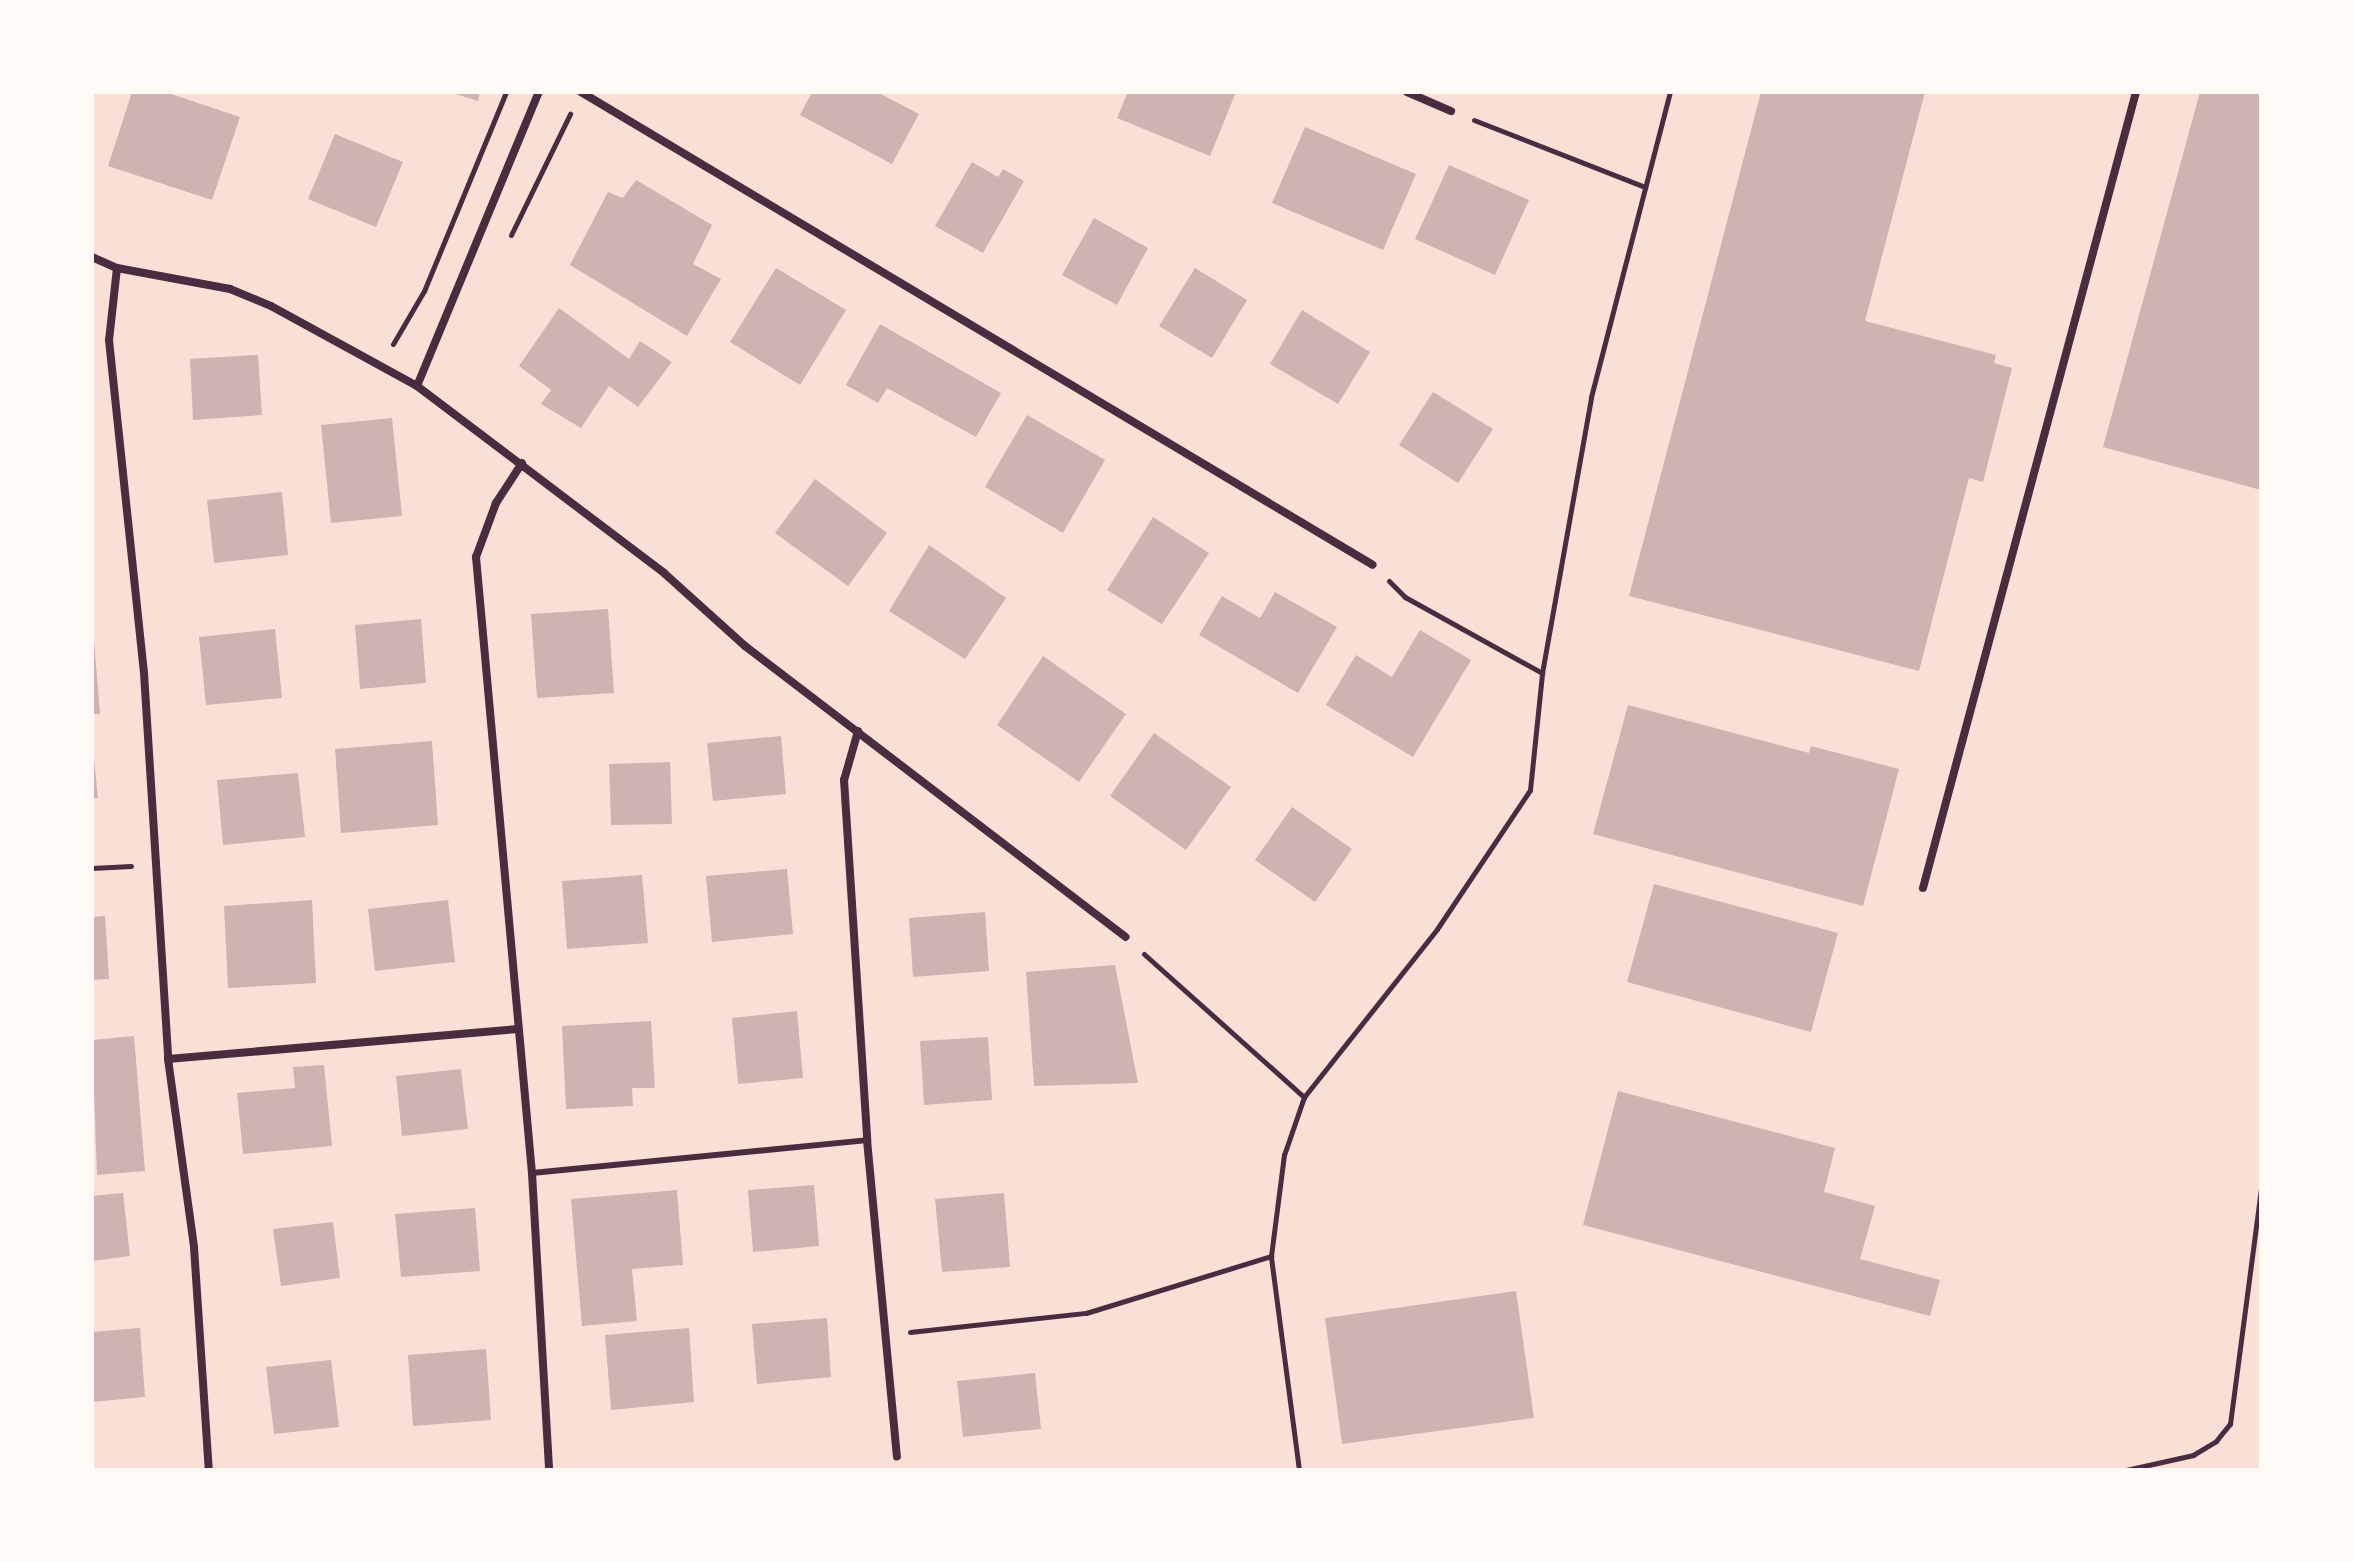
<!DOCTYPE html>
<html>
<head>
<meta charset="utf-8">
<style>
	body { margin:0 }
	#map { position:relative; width:2353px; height:1562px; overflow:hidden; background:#f7e1d7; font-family:Jost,sans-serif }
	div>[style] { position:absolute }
	.building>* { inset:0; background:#ccb4b1 }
	.path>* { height:5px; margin:-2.5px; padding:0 2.5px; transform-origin:2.5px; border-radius:2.5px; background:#4a2c40 }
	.service>* { height:6px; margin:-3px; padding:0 3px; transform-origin:3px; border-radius:3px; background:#4a2c40 }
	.minor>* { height:8px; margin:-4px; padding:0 4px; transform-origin:4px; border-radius:4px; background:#4a2c40 }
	span { translate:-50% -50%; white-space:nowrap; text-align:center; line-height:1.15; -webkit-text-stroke:7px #fffaf5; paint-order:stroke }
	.frame { position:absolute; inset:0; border:94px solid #fffaf5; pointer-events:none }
</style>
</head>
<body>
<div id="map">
	<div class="building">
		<div style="clip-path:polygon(132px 92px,165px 92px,240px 117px,212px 200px,108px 166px)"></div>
		<div style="clip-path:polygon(449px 92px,480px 92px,478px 101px)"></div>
		<div style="clip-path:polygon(812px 92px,877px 92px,919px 114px,892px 164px,800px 115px)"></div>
		<div style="clip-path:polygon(1128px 92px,1236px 92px,1210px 156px,1117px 118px)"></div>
		<div style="clip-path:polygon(1761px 92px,1925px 92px,1865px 321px,1996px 355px,1994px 363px,2012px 368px,1983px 482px,1969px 478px,1919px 671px,1629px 596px)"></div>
		<div style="clip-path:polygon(2200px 92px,2261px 92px,2261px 490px,2103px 447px)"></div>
		<div style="clip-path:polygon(1305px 127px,1416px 174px,1383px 250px,1272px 203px)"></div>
		<div style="clip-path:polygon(335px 134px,403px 162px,376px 227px,308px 199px)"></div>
		<div style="clip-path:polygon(972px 162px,998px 177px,1003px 169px,1024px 181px,983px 253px,935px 226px)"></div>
		<div style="clip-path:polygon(1449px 165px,1529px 200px,1495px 275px,1415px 239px)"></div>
		<div style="clip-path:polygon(636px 180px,712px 225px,693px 264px,721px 279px,687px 336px,570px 265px,608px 192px,623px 198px)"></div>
		<div style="clip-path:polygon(1094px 218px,1148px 248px,1117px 305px,1062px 275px)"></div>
		<div style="clip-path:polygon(776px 268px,846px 310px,800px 385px,730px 342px)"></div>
		<div style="clip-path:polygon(1195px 268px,1247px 300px,1212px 358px,1159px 326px)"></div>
		<div style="clip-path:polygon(559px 308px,629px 359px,640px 341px,672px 362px,638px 407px,609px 386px,581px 428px,541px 404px,551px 390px,519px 366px)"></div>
		<div style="clip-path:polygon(1302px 310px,1370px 352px,1338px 404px,1270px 364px)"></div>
		<div style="clip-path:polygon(880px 324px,1001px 393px,976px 437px,887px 388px,878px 403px,846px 385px)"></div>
		<div style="clip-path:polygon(258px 355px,262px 415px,193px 420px,190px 359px)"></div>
		<div style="clip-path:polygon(1433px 392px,1493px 429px,1458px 483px,1399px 445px)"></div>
		<div style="clip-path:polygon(1027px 415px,1105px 460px,1063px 533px,985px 487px)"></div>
		<div style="clip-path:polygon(392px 418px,402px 516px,331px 523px,321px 425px)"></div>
		<div style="clip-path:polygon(815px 479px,887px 533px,848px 586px,775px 533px)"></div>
		<div style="clip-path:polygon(282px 492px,288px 555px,214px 563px,207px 500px)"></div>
		<div style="clip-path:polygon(1153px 517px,1209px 553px,1162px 624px,1107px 590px)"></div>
		<div style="clip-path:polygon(929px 545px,1006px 598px,965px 659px,889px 611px)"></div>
		<div style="clip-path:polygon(1275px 592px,1337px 627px,1298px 693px,1199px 635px,1222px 596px,1260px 618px)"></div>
		<div style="clip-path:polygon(608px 609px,614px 693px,537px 698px,531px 614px)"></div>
		<div style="clip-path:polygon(92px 615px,100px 714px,92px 714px)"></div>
		<div style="clip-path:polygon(421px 619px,426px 683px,360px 689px,355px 625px)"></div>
		<div style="clip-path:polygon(275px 629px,282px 698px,206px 705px,199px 637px)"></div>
		<div style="clip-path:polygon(1420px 630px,1471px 660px,1413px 757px,1326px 705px,1356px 655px,1392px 677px)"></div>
		<div style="clip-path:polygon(1043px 656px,1126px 714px,1079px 782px,997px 725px)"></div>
		<div style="clip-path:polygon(1628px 705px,1809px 753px,1811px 746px,1899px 769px,1863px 906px,1593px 834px)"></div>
		<div style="clip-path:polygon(1154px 733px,1231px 787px,1186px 850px,1110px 796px)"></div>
		<div style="clip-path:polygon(781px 736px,786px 794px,713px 801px,707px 743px)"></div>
		<div style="clip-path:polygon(92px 739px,98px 798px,92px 798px)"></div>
		<div style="clip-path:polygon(432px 741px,438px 825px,341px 833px,335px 749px)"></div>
		<div style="clip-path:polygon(670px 762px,672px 824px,611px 825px,609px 764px)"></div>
		<div style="clip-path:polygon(298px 773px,305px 837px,223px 845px,217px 780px)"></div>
		<div style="clip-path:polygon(1292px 807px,1352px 849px,1315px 902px,1255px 860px)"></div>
		<div style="clip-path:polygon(787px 869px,793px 934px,712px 942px,706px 876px)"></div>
		<div style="clip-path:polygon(642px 875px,648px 943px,567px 949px,562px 881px)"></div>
		<div style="clip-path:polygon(1654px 884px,1838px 933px,1811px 1032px,1627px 982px)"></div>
		<div style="clip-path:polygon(312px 900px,316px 983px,228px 988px,224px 906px)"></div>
		<div style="clip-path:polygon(448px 900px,455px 962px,375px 971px,368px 909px)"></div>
		<div style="clip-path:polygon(985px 912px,989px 971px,913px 977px,909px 918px)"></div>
		<div style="clip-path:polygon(105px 916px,109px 979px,92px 980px,92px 917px)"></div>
		<div style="clip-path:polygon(1115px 965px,1138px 1083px,1034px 1086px,1026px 972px)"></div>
		<div style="clip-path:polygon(797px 1011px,803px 1078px,738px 1084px,732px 1018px)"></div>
		<div style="clip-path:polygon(651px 1021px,655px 1088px,632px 1088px,633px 1106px,566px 1109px,562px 1026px)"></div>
		<div style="clip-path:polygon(134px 1036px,145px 1171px,97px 1175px,92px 1040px)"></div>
		<div style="clip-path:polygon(988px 1037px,992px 1100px,924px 1105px,920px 1041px)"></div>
		<div style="clip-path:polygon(324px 1065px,332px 1146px,243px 1154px,237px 1093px,295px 1088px,293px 1067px)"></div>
		<div style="clip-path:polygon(461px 1069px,468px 1129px,402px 1136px,396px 1076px)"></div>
		<div style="clip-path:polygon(1618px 1091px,1835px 1148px,1824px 1192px,1875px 1206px,1860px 1259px,1940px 1280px,1930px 1316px,1583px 1225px)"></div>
		<div style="clip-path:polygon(814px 1185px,819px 1246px,753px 1252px,748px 1190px)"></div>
		<div style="clip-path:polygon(677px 1190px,683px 1265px,632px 1269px,637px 1321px,582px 1326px,571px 1199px)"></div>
		<div style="clip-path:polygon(123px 1193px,130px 1256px,92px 1261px,92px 1196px)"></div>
		<div style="clip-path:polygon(1004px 1193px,1010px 1267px,942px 1272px,935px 1199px)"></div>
		<div style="clip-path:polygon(475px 1208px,480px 1271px,401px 1277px,395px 1214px)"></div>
		<div style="clip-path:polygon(333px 1222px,340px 1278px,281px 1286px,273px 1229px)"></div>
		<div style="clip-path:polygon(1516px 1291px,1534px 1418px,1342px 1444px,1325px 1318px)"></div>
		<div style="clip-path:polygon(827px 1318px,831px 1377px,757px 1384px,752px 1324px)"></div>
		<div style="clip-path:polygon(140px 1328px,145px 1397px,92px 1402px,92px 1332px)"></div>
		<div style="clip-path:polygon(689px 1328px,694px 1402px,611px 1410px,605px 1335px)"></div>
		<div style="clip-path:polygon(486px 1349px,491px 1420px,413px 1426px,408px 1355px)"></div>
		<div style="clip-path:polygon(331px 1360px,339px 1427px,274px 1434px,266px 1367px)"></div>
		<div style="clip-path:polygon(1035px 1373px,1041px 1429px,963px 1437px,957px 1381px)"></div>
	</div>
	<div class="path">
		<div style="left:1474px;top:120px;width:184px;rotate:21.4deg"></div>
		<div style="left:511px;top:235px;width:135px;rotate:-64deg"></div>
		<div style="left:393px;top:344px;width:61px;rotate:-59.7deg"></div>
		<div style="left:424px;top:291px;width:215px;rotate:-67.6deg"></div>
		<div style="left:1389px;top:581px;width:23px;rotate:45deg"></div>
		<div style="left:1405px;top:597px;width:157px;rotate:29deg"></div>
		<div style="left:92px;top:868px;width:39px;rotate:-3deg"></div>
		<div style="left:1144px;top:954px;width:215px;rotate:41.8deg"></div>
		<div style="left:910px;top:1332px;width:177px;rotate:-6.2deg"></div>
		<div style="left:1086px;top:1313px;width:194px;rotate:-17.1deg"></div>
		<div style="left:1299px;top:1470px;width:216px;rotate:-97.5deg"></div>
		<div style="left:1271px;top:1256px;width:102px;rotate:-82.7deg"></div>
		<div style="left:1284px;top:1155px;width:61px;rotate:-71deg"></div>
		<div style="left:1304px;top:1097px;width:214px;rotate:-51.6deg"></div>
		<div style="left:1437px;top:929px;width:167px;rotate:-56.2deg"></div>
		<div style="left:1530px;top:790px;width:118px;rotate:-84.1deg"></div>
		<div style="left:1542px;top:673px;width:280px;rotate:-79.9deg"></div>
		<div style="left:1591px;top:397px;width:315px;rotate:-75.5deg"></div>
		<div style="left:2126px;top:1470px;width:69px;rotate:-12.6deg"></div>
		<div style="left:2193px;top:1455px;width:27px;rotate:-31deg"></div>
		<div style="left:2216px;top:1441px;width:22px;rotate:-51deg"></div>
		<div style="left:2230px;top:1424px;width:239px;rotate:-82.5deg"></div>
	</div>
	<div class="service">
		<div style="left:532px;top:1173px;width:337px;rotate:-5.6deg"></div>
	</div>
	<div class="minor">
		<div style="left:581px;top:92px;width:922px;rotate:30.85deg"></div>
		<div style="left:1407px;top:92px;width:48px;rotate:23.4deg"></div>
		<div style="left:92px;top:257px;width:27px;rotate:24deg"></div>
		<div style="left:117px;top:268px;width:115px;rotate:10.5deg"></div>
		<div style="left:230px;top:289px;width:44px;rotate:22.5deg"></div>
		<div style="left:271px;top:306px;width:166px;rotate:28.7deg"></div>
		<div style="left:417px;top:386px;width:310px;rotate:37.1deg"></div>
		<div style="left:664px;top:573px;width:109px;rotate:42deg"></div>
		<div style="left:745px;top:646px;width:479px;rotate:37.4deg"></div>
		<div style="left:117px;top:268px;width:72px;rotate:96.3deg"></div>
		<div style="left:109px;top:340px;width:335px;rotate:84deg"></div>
		<div style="left:144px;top:673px;width:387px;rotate:86.4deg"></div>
		<div style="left:168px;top:1059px;width:190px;rotate:82.1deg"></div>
		<div style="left:194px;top:1247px;width:224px;rotate:86.2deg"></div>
		<div style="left:417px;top:386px;width:318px;rotate:-67.5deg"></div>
		<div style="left:522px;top:463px;width:48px;rotate:123deg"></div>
		<div style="left:496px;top:503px;width:58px;rotate:110.3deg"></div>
		<div style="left:476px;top:557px;width:619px;rotate:84.81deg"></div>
		<div style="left:532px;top:1173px;width:297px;rotate:86.7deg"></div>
		<div style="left:858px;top:731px;width:51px;rotate:105.9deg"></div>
		<div style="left:844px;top:780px;width:361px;rotate:86.3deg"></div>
		<div style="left:867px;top:1140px;width:318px;rotate:84.6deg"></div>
		<div style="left:1923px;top:888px;width:824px;rotate:-75.02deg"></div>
		<div style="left:168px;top:1059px;width:352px;rotate:-4.9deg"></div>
	</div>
	<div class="frame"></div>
</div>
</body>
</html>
